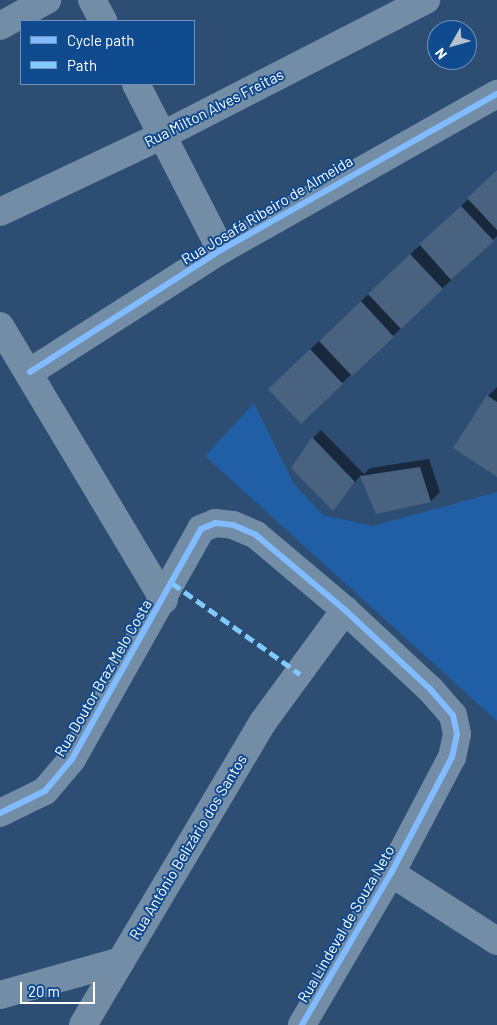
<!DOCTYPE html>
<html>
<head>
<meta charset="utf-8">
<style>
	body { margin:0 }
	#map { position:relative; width:497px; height:1025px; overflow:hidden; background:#2d4d72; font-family:Barlow,sans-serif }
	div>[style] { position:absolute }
	.green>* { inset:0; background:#205fa5 }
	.shadow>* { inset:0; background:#0007 }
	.building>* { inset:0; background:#486280 }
	.minor>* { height:28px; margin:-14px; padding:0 14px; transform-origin:14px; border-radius:14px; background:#748da6 }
	.quiet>* { height:5px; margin-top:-2.5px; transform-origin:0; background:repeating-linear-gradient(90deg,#80caff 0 10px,transparent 0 15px) }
	.cycleway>* { height:6px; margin:-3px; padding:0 3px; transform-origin:3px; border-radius:3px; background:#80bcff }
	span { translate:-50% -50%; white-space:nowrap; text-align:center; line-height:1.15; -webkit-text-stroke:4px #104a8f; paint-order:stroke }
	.street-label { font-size:15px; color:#fff }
	.legend { position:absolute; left:20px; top:20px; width:175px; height:65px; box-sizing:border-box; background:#104a8f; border:1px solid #7092bc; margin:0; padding:6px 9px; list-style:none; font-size:15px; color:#fff }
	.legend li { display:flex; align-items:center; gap:10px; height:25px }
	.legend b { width:25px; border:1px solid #7092bc }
	.north { position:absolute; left:427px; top:20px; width:50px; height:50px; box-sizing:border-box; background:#104a8f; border:1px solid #7092bc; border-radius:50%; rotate:232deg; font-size:14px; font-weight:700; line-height:20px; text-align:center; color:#fff }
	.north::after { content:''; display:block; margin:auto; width:18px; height:22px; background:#b6c1ce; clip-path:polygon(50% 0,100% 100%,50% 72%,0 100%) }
	.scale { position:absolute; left:20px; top:982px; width:75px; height:22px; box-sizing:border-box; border:2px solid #fff; border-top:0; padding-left:6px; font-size:15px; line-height:18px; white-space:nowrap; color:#fff; -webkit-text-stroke:4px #104a8f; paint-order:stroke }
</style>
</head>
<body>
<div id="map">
	<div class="green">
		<div style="clip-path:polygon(254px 403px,294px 484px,323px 515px,372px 526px,497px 492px,497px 721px,205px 456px)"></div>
	</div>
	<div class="shadow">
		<div style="clip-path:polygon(497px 172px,497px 236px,393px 336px,342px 383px,278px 380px)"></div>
		<div style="clip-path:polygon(497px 387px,497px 475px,488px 396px)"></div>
		<div style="clip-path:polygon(321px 430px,364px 474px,370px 468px,429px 459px,440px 492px,431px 501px,376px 512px,361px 475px,333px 509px,313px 438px)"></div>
	</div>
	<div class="building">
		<div style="clip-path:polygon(497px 170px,497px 230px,467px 198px)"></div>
		<div style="clip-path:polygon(461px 206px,494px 241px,451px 280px,419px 244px)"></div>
		<div style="clip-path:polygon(410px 254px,443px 289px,401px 329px,368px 294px)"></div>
		<div style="clip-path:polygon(361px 301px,394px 337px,352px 376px,319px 341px)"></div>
		<div style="clip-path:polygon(310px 349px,343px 384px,301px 424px,268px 389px)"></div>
		<div style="clip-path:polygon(487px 395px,497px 402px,497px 477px,453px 448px)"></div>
		<div style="clip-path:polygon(312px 437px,355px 482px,333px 511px,291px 468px)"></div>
		<div style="clip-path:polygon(420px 467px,431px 502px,376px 514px,360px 476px)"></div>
	</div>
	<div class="minor">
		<div style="left:92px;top:0;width:24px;rotate:62deg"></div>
		<div style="left:0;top:26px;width:54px;rotate:-29deg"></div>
		<div style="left:136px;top:84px;width:186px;rotate:62.9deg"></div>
		<div style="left:0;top:212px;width:180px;rotate:-25.3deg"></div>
		<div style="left:163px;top:135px;width:296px;rotate:-27.2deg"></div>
		<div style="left:0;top:326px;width:319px;rotate:59.1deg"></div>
		<div style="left:30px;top:372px;width:227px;rotate:-32.6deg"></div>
		<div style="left:221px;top:250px;width:317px;rotate:-29.5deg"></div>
		<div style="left:0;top:813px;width:50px;rotate:-26.1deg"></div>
		<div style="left:45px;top:791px;width:42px;rotate:-49.8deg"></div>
		<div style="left:72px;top:759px;width:264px;rotate:-60.7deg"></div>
		<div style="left:201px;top:529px;width:15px;rotate:-23deg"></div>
		<div style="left:215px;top:523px;width:18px;rotate:6deg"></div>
		<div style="left:233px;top:525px;width:25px;rotate:23deg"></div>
		<div style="left:256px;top:535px;width:116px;rotate:40.1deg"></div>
		<div style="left:345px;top:610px;width:117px;rotate:42.9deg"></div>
		<div style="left:431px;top:690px;width:33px;rotate:49deg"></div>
		<div style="left:453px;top:715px;width:19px;rotate:78deg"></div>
		<div style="left:457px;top:734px;width:24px;rotate:102deg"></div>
		<div style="left:452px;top:757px;width:131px;rotate:117.7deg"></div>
		<div style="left:391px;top:873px;width:176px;rotate:120.4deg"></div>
		<div style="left:391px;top:873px;width:126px;rotate:32.7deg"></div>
		<div style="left:0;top:995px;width:126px;rotate:-15.7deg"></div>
		<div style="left:83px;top:1025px;width:352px;rotate:-59.3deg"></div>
		<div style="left:263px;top:722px;width:139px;rotate:-53.8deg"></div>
	</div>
	<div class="quiet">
		<div style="left:172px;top:583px;width:157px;rotate:35.4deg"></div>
	</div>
	<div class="cycleway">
		<div style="left:30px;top:372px;width:227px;rotate:-32.6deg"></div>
		<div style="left:221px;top:250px;width:317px;rotate:-29.5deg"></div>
		<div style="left:0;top:813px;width:50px;rotate:-26.1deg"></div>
		<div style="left:45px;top:791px;width:42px;rotate:-49.8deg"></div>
		<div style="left:72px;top:759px;width:264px;rotate:-60.7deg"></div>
		<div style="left:201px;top:529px;width:15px;rotate:-23deg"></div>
		<div style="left:215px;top:523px;width:18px;rotate:6deg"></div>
		<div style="left:233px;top:525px;width:25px;rotate:23deg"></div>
		<div style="left:256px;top:535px;width:116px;rotate:40.1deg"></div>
		<div style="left:345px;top:610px;width:117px;rotate:42.9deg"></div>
		<div style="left:431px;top:690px;width:33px;rotate:49deg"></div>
		<div style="left:453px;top:715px;width:19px;rotate:78deg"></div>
		<div style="left:457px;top:734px;width:24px;rotate:102deg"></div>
		<div style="left:452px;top:757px;width:131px;rotate:117.7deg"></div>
		<div style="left:391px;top:873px;width:176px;rotate:120.4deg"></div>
	</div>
	<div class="street-label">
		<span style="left:214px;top:108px;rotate:-27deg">Rua Milton Alves Freitas</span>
		<span style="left:267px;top:210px;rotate:-31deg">Rua Josafá Ribeiro de Almeida</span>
		<span style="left:103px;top:678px;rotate:-60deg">Rua Doutor Braz Melo Costa</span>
		<span style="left:188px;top:847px;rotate:-59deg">Rua Antônio Belizário dos Santos</span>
		<span style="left:346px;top:924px;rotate:-60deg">Rua Lindeval de Souza Neto</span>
	</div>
	<ul class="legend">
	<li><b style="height:6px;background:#80bcff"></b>Cycle path</li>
	<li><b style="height:6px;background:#80caff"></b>Path</li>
	</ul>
	<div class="north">N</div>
	<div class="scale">20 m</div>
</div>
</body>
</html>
